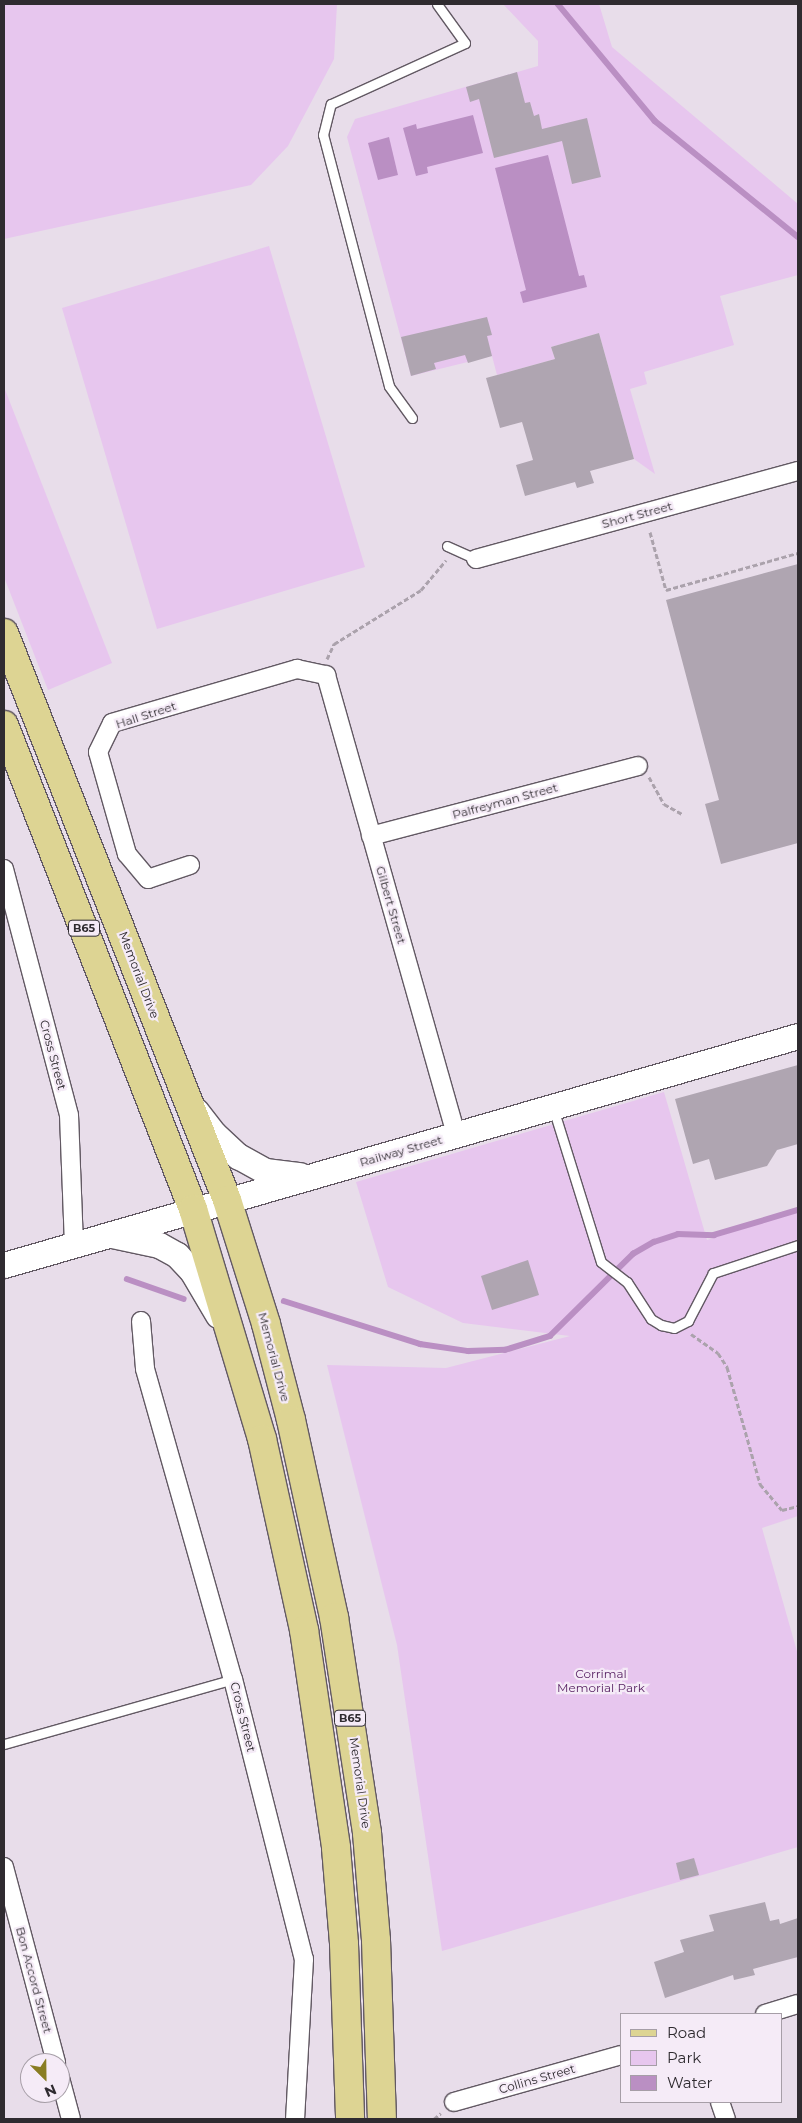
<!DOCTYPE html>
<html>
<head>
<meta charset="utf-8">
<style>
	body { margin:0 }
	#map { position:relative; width:802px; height:2123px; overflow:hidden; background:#e8ddea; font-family:Montserrat,sans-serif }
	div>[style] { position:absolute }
	.green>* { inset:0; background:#e7c6ee }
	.water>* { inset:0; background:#ba8fc3 }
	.stream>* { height:5.5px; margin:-2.75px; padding:0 2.75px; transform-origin:2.75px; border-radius:2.75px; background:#ba8fc3 }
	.building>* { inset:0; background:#afa5b1 }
	.path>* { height:3px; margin-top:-1.5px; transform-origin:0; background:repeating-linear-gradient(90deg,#aba2ac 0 5px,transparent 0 7.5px) }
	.roads { filter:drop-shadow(1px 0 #625963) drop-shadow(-1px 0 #625963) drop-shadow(0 1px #625963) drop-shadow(0 -1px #625963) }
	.lane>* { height:9px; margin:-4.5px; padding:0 4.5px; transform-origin:4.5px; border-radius:4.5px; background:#fff }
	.street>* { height:18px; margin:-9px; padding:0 9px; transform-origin:9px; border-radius:9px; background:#fff }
	.secondary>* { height:25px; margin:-12.5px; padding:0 12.5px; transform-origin:12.5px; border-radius:12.5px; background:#fff }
	.primary>* { height:28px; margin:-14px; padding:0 14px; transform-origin:14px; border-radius:14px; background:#ddd493 }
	span { translate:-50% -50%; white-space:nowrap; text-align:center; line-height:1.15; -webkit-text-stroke:4.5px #f5ebf7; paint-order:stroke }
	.shield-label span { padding:1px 4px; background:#f5ebf7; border:1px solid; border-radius:4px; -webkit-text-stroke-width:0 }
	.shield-label { font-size:11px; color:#2f2b30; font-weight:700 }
	.street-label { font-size:12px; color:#2f2b30 }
	.park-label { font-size:12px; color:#5a2565 }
	.frame { position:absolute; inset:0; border:5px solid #2f2b30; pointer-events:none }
	.legend { position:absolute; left:620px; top:2013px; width:162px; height:90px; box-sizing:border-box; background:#f5ebf7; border:1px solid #a69ea7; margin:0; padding:6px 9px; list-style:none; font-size:15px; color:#2f2b30 }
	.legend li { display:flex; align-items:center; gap:10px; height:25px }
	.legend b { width:25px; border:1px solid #a69ea7 }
	.north { position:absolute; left:20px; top:2053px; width:50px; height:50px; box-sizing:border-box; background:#f5ebf7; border:1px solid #a69ea7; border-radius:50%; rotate:157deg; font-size:14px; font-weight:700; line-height:20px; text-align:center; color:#2f2b30 }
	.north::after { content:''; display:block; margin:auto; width:18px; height:22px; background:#897d23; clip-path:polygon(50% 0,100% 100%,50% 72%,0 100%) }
</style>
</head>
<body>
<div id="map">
	<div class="green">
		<div style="clip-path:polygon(4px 4px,337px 4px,334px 59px,288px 146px,251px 185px,4px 239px)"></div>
		<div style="clip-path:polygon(503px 4px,599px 4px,612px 47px,798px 204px,798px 275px,720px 296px,734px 345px,644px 372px,647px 384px,630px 389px,655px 474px,634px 459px,599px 333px,551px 347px,555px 359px,497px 375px,492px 356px,411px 376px,347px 137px,355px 119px,538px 66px,538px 41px)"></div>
		<div style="clip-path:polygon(269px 246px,365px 567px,157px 629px,62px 308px)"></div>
		<div style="clip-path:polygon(4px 387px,112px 663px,48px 690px,4px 577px)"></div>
		<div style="clip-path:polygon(664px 1092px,707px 1240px,798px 1209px,798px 1516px,762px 1528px,798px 1655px,798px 1847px,442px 1951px,397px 1645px,327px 1365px,446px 1368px,570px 1336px,463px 1323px,388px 1287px,356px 1182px)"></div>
	</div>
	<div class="water">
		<div style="clip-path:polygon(473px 115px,483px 153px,427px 167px,428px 173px,416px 176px,403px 128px,416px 124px,417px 129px)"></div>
		<div style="clip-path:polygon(389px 137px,398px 175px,378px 180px,368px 143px)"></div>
		<div style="clip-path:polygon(548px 155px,579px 276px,584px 275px,587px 287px,523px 303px,520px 292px,526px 290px,495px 168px)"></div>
	</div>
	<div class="stream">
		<div style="left:558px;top:4px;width:152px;rotate:50.3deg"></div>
		<div style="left:655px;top:121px;width:184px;rotate:39deg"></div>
		<div style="left:127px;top:1279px;width:60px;rotate:19.3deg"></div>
		<div style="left:284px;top:1301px;width:143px;rotate:17.5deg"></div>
		<div style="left:420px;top:1344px;width:49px;rotate:8.3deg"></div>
		<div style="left:468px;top:1351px;width:37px;rotate:-2deg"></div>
		<div style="left:505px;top:1350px;width:47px;rotate:-17.3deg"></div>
		<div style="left:550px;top:1336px;width:117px;rotate:-44.7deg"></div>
		<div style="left:633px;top:1254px;width:24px;rotate:-30deg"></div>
		<div style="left:654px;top:1242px;width:25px;rotate:-18deg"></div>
		<div style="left:678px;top:1234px;width:36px;rotate:2deg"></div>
		<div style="left:714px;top:1235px;width:88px;rotate:-16.6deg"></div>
	</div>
	<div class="building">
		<div style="clip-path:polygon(517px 72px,525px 103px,530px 102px,534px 116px,539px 114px,542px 129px,587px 118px,601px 177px,572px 184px,562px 141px,494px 158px,479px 99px,470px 102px,466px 87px)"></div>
		<div style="clip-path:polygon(487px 317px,492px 335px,487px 336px,492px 356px,468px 363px,465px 355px,434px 363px,436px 369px,411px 376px,401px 337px)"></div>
		<div style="clip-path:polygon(599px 333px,634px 459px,590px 471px,594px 483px,577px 488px,575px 482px,525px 496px,516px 465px,533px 460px,522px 422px,500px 428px,486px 378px,555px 359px,551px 347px)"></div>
		<div style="clip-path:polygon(798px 564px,798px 843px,721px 864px,705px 804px,719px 800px,666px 600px)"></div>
		<div style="clip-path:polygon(798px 1065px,798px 1144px,777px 1150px,767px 1166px,715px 1180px,709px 1159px,693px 1164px,675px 1099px)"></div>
		<div style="clip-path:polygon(528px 1260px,539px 1295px,492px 1310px,481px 1276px)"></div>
		<div style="clip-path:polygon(694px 1858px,699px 1875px,680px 1880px,676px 1863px)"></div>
		<div style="clip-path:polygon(765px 1902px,770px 1921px,779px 1919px,780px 1924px,798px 1918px,798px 1957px,753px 1969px,755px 1975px,734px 1980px,733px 1975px,665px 1998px,654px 1962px,684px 1952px,680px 1940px,714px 1931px,709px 1915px)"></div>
	</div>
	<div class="path">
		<div style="left:650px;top:532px;width:60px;rotate:74.6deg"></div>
		<div style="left:666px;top:590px;width:137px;rotate:-15.7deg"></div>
		<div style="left:327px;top:659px;width:17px;rotate:-65deg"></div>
		<div style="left:334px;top:644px;width:102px;rotate:-31.8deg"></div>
		<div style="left:421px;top:590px;width:39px;rotate:-50deg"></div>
		<div style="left:649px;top:777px;width:31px;rotate:61deg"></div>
		<div style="left:664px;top:804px;width:21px;rotate:29deg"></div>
		<div style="left:691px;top:1334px;width:33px;rotate:35deg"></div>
		<div style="left:718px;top:1353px;width:17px;rotate:57deg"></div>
		<div style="left:727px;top:1367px;width:122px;rotate:74.2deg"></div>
		<div style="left:760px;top:1484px;width:34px;rotate:50deg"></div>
		<div style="left:782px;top:1510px;width:16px;rotate:-14deg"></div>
		<div style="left:434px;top:2119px;width:9px;rotate:-41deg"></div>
	</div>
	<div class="roads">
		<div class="lane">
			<div style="left:412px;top:418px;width:39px;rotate:-126deg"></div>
			<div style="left:389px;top:386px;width:260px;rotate:-104.7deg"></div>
			<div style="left:323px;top:135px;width:32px;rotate:-76deg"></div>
			<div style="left:331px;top:104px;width:147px;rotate:-24.5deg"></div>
			<div style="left:465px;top:43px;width:48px;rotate:-125.7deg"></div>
			<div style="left:447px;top:546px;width:32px;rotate:24deg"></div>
			<div style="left:553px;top:1108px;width:161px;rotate:72.7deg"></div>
			<div style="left:601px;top:1262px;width:33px;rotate:38deg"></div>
			<div style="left:627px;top:1282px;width:44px;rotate:57deg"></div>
			<div style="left:651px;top:1319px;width:12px;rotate:31deg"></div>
			<div style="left:661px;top:1325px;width:13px;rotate:13deg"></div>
			<div style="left:674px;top:1328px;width:16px;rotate:-27deg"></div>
			<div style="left:688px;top:1321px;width:54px;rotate:-62.5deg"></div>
			<div style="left:713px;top:1273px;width:89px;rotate:-18.2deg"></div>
			<div style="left:4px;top:1744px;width:238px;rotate:-15.8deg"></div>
		</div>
		<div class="street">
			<div style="left:476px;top:559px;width:334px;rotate:-15.3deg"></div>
			<div style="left:371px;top:836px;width:276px;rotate:-14.7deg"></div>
			<div style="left:190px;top:865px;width:44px;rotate:161.6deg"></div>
			<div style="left:148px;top:879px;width:33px;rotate:-130deg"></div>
			<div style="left:127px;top:854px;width:106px;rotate:-105.9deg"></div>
			<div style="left:98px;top:752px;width:32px;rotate:-64deg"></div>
			<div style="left:112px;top:723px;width:193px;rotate:-16.3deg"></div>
			<div style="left:297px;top:669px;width:30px;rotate:12deg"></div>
			<div style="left:326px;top:675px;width:478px;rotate:74.2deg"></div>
			<div style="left:4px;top:869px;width:254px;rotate:75.2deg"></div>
			<div style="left:69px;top:1115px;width:130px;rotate:87.8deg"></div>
			<div style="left:141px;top:1321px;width:48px;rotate:85.2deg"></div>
			<div style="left:145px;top:1369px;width:322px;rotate:74.2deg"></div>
			<div style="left:233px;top:1679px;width:289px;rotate:75.8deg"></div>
			<div style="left:304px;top:1959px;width:160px;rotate:93.2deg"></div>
			<div style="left:4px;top:1867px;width:203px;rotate:75.1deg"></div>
			<div style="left:765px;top:2014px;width:34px;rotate:-17deg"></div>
			<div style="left:60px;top:2078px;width:42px;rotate:75deg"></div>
			<div style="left:454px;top:2102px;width:173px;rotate:-15.7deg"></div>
			<div style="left:720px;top:2102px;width:18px;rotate:71deg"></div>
		</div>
		<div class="secondary">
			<div style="left:196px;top:1111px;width:29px;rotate:52deg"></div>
			<div style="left:214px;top:1134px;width:33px;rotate:43deg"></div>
			<div style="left:238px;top:1156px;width:31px;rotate:29deg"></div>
			<div style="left:265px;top:1171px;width:35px;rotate:7deg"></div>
			<div style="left:112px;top:1235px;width:48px;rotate:12deg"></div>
			<div style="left:159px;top:1245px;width:21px;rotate:29deg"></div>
			<div style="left:177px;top:1255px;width:22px;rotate:47deg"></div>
			<div style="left:192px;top:1271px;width:51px;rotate:59.4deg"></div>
			<div style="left:4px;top:1265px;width:826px;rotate:-16.09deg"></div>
		</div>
		<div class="primary">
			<div style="left:4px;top:633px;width:609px;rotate:68.53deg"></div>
			<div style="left:227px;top:1200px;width:130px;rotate:72.5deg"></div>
			<div style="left:266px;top:1324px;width:99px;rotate:75.4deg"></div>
			<div style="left:291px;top:1420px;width:202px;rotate:77.7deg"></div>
			<div style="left:334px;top:1617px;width:219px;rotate:81.3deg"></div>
			<div style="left:367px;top:1833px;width:107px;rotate:85.2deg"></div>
			<div style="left:376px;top:1940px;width:179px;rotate:88.1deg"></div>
			<div style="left:4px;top:725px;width:520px;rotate:68.67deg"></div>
			<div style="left:193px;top:1209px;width:240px;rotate:73.3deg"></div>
			<div style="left:262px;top:1439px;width:196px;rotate:77.6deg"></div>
			<div style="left:304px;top:1630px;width:220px;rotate:81.6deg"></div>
			<div style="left:336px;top:1848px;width:96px;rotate:85.2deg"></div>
			<div style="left:344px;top:1944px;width:175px;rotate:88deg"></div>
		</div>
	</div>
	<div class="shield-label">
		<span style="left:84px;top:928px">B65</span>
		<span style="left:350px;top:1718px">B65</span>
	</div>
	<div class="street-label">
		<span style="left:637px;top:515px;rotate:-15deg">Short Street</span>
		<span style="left:146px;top:715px;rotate:-18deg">Hall Street</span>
		<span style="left:505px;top:801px;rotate:-15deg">Palfreyman Street</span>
		<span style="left:391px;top:905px;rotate:74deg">Gilbert Street</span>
		<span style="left:139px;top:975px;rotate:69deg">Memorial Drive</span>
		<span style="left:53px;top:1055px;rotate:75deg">Cross Street</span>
		<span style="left:401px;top:1151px;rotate:-16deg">Railway Street</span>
		<span style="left:274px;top:1357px;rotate:75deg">Memorial Drive</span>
		<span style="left:243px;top:1717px;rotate:76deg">Cross Street</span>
		<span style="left:360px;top:1783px;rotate:82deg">Memorial Drive</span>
		<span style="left:34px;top:1980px;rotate:75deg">Bon Accord Street</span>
		<span style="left:537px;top:2079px;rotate:-16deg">Collins Street</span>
	</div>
	<div class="park-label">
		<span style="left:601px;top:1681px">Corrimal<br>Memorial Park</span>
	</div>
	<div class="frame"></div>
	<ul class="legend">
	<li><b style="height:6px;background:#ddd493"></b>Road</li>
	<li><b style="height:14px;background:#e7c6ee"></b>Park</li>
	<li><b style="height:14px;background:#ba8fc3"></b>Water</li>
	</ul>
	<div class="north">N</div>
</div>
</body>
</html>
